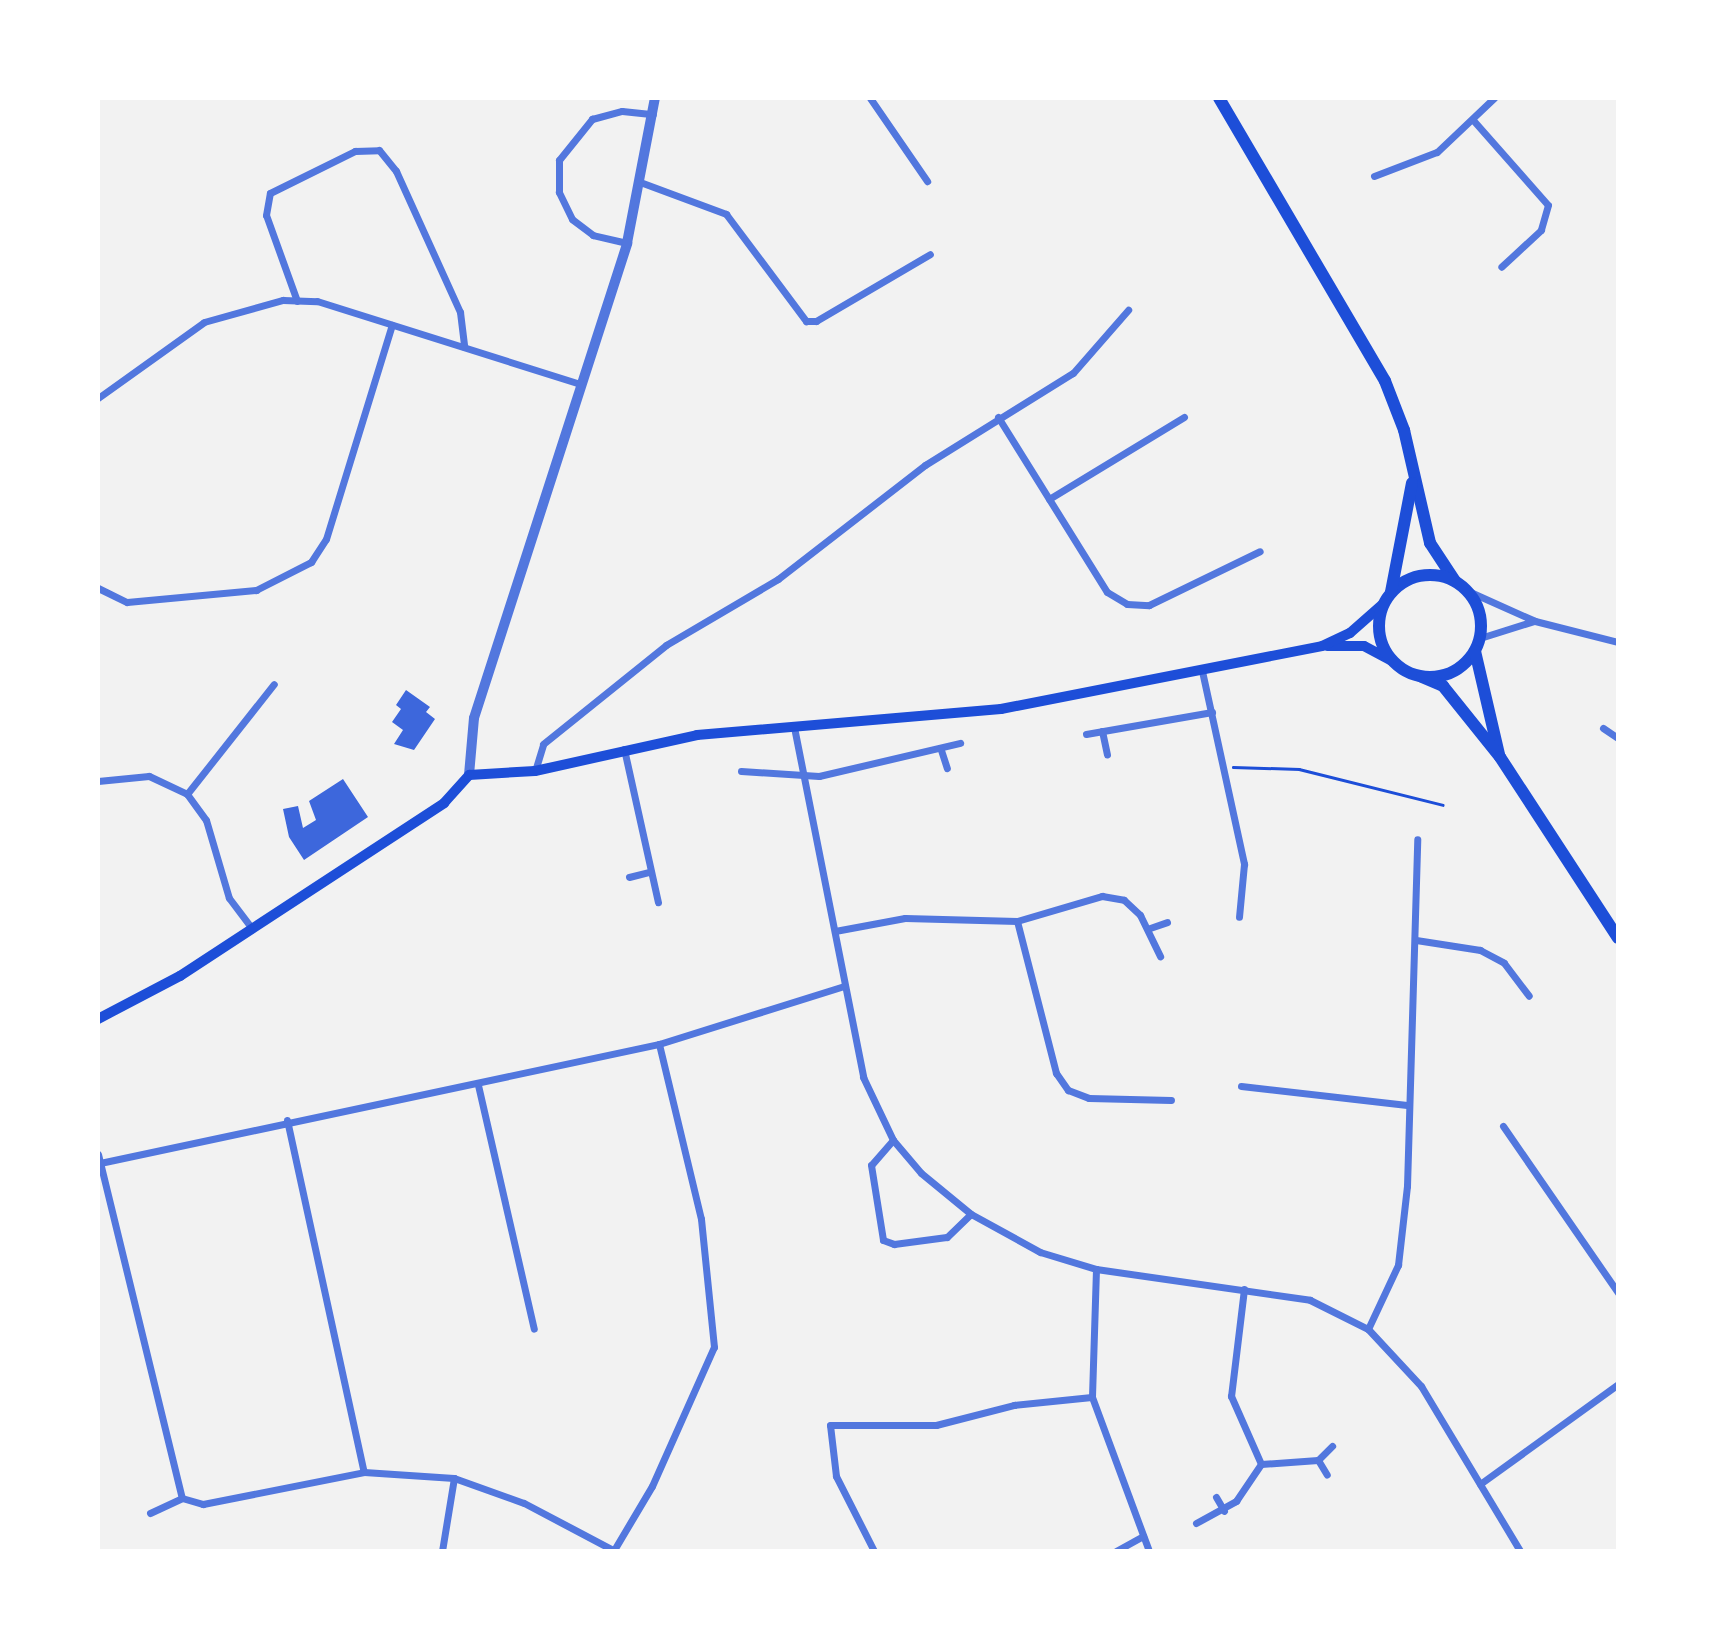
<!DOCTYPE html>
<html>
<head>
<meta charset="utf-8">
<style>
	body { margin:0 }
	#map { position:relative; width:1716px; height:1649px; overflow:hidden; background:#f2f2f2; font-family:Lato,sans-serif }
	div>[style] { position:absolute }
	.building>* { inset:0; background:#3d67dc }
	.path>* { height:2.5px; margin:-1.25px; padding:0 1.25px; transform-origin:1.25px; border-radius:1.25px; background:#1d4ed8 }
	.minor>* { height:7px; margin:-3.5px; padding:0 3.5px; transform-origin:3.5px; border-radius:3.5px; background:#5277de }
	.tertiary>* { height:10px; margin:-5px; padding:0 5px; transform-origin:5px; border-radius:5px; background:#5277de }
	.secondary>* { height:10px; margin:-5px; padding:0 5px; transform-origin:5px; border-radius:5px; background:#1d4ed8 }
	.trunk>* { height:12px; margin:-6px; padding:0 6px; transform-origin:6px; border-radius:6px; background:#1d4ed8 }
	.trunk>.ring { margin:-6px; padding:0; box-sizing:content-box; background:none; border:12px solid #1d4ed8; border-radius:50% }
	span { translate:-50% -50%; white-space:nowrap; text-align:center; line-height:1.15; -webkit-text-stroke:5px #fff; paint-order:stroke }
	.frame { position:absolute; inset:0; border:100px solid #fff; pointer-events:none }
</style>
</head>
<body>
<div id="map">
	<div class="building">
		<div style="clip-path:polygon(406px 690px,430px 707px,426px 712px,435px 719px,414px 750px,394px 744px,403px 730px,392px 722px,401px 709px,396px 705px)"></div>
		<div style="clip-path:polygon(343px 779px,368px 817px,304px 860px,289px 837px,283px 809px,298px 806px,303px 828px,316px 820px,309px 801px)"></div>
	</div>
	<div class="path">
		<div style="left:1233px;top:767px;width:66px;rotate:1.7deg"></div>
		<div style="left:1299px;top:769px;width:148px;rotate:14deg"></div>
	</div>
	<div class="minor">
		<div style="left:870px;top:98px;width:101px;rotate:55.5deg"></div>
		<div style="left:1473px;top:120px;width:113px;rotate:48.6deg"></div>
		<div style="left:1548px;top:205px;width:26px;rotate:106deg"></div>
		<div style="left:1541px;top:230px;width:54px;rotate:137.2deg"></div>
		<div style="left:1374px;top:176px;width:67px;rotate:-20.9deg"></div>
		<div style="left:1437px;top:152px;width:79px;rotate:-43.5deg"></div>
		<div style="left:640px;top:182px;width:92px;rotate:20.4deg"></div>
		<div style="left:726px;top:214px;width:134px;rotate:53.2deg"></div>
		<div style="left:806px;top:321px;width:10px"></div>
		<div style="left:816px;top:321px;width:132px;rotate:-30.4deg"></div>
		<div style="left:627px;top:243px;width:35px;rotate:-167deg"></div>
		<div style="left:593px;top:235px;width:26px;rotate:-143deg"></div>
		<div style="left:572px;top:219px;width:30px;rotate:-116deg"></div>
		<div style="left:559px;top:192px;width:32px;rotate:-90deg"></div>
		<div style="left:559px;top:160px;width:53px;rotate:-51.2deg"></div>
		<div style="left:592px;top:119px;width:31px;rotate:-15deg"></div>
		<div style="left:622px;top:111px;width:31px;rotate:6deg"></div>
		<div style="left:297px;top:301px;width:91px;rotate:-109.8deg"></div>
		<div style="left:266px;top:215px;width:22px;rotate:-80deg"></div>
		<div style="left:270px;top:193px;width:95px;rotate:-26.3deg"></div>
		<div style="left:355px;top:151px;width:24px;rotate:-2deg"></div>
		<div style="left:379px;top:150px;width:27px;rotate:51deg"></div>
		<div style="left:396px;top:171px;width:155px;rotate:65.6deg"></div>
		<div style="left:460px;top:312px;width:35px;rotate:83deg"></div>
		<div style="left:98px;top:398px;width:130px;rotate:-35.6deg"></div>
		<div style="left:204px;top:322px;width:82px;rotate:-15.6deg"></div>
		<div style="left:283px;top:300px;width:34px;rotate:2deg"></div>
		<div style="left:317px;top:301px;width:276px;rotate:17.5deg"></div>
		<div style="left:998px;top:417px;width:206px;rotate:58.1deg"></div>
		<div style="left:1107px;top:592px;width:23px;rotate:31deg"></div>
		<div style="left:1127px;top:604px;width:22px;rotate:3deg"></div>
		<div style="left:1149px;top:605px;width:123px;rotate:-25.9deg"></div>
		<div style="left:1049px;top:499px;width:158px;rotate:-31.3deg"></div>
		<div style="left:98px;top:588px;width:32px;rotate:26deg"></div>
		<div style="left:127px;top:602px;width:130px;rotate:-5.3deg"></div>
		<div style="left:256px;top:590px;width:62px;rotate:-27deg"></div>
		<div style="left:311px;top:562px;width:27px;rotate:-57deg"></div>
		<div style="left:326px;top:539px;width:224px;rotate:-72.9deg"></div>
		<div style="left:1468px;top:591px;width:73px;rotate:24.1deg"></div>
		<div style="left:1535px;top:621px;width:86px;rotate:14.2deg"></div>
		<div style="left:1480px;top:638px;width:57px;rotate:-17.5deg"></div>
		<div style="left:1202px;top:671px;width:198px;rotate:77.7deg"></div>
		<div style="left:1244px;top:864px;width:53px;rotate:95.4deg"></div>
		<div style="left:794px;top:727px;width:357px;rotate:78.8deg"></div>
		<div style="left:863px;top:1077px;width:70px;rotate:64.5deg"></div>
		<div style="left:893px;top:1140px;width:43px;rotate:49.7deg"></div>
		<div style="left:921px;top:1173px;width:65px;rotate:39.4deg"></div>
		<div style="left:971px;top:1214px;width:79px;rotate:28.8deg"></div>
		<div style="left:1040px;top:1252px;width:59px;rotate:16.9deg"></div>
		<div style="left:1096px;top:1269px;width:216px;rotate:8.2deg"></div>
		<div style="left:1310px;top:1300px;width:65px;rotate:26.6deg"></div>
		<div style="left:1368px;top:1329px;width:78px;rotate:47.1deg"></div>
		<div style="left:1421px;top:1386px;width:192px;rotate:59deg"></div>
		<div style="left:1603px;top:728px;width:18px;rotate:34deg"></div>
		<div style="left:1102px;top:731px;width:24px;rotate:78deg"></div>
		<div style="left:1086px;top:734px;width:128px;rotate:-9.9deg"></div>
		<div style="left:624px;top:749px;width:157px;rotate:77.5deg"></div>
		<div style="left:941px;top:750px;width:19px;rotate:72deg"></div>
		<div style="left:535px;top:771px;width:28px;rotate:-73deg"></div>
		<div style="left:543px;top:744px;width:158px;rotate:-38.8deg"></div>
		<div style="left:666px;top:645px;width:130px;rotate:-30.5deg"></div>
		<div style="left:778px;top:579px;width:186px;rotate:-37.8deg"></div>
		<div style="left:925px;top:465px;width:174px;rotate:-31.9deg"></div>
		<div style="left:1073px;top:373px;width:84px;rotate:-48.9deg"></div>
		<div style="left:741px;top:771px;width:78px;rotate:3.7deg"></div>
		<div style="left:819px;top:776px;width:145px;rotate:-13.2deg"></div>
		<div style="left:98px;top:781px;width:51px;rotate:-5.6deg"></div>
		<div style="left:149px;top:776px;width:42px;rotate:25.3deg"></div>
		<div style="left:187px;top:794px;width:32px;rotate:54deg"></div>
		<div style="left:206px;top:820px;width:81px;rotate:73.6deg"></div>
		<div style="left:229px;top:898px;width:39px;rotate:53deg"></div>
		<div style="left:187px;top:794px;width:140px;rotate:-51.7deg"></div>
		<div style="left:629px;top:877px;width:21px;rotate:-14deg"></div>
		<div style="left:1017px;top:921px;width:157px;rotate:75.6deg"></div>
		<div style="left:1056px;top:1073px;width:21px;rotate:55deg"></div>
		<div style="left:1068px;top:1090px;width:22px;rotate:21deg"></div>
		<div style="left:1089px;top:1098px;width:82px;rotate:1.4deg"></div>
		<div style="left:1150px;top:928px;width:18px;rotate:-19deg"></div>
		<div style="left:835px;top:931px;width:71px;rotate:-10.5deg"></div>
		<div style="left:905px;top:918px;width:112px;rotate:1.5deg"></div>
		<div style="left:1017px;top:921px;width:89px;rotate:-16.4deg"></div>
		<div style="left:1102px;top:896px;width:22px;rotate:10deg"></div>
		<div style="left:1124px;top:900px;width:22px;rotate:43deg"></div>
		<div style="left:1140px;top:915px;width:46px;rotate:64deg"></div>
		<div style="left:1416px;top:940px;width:65px;rotate:8.9deg"></div>
		<div style="left:1480px;top:950px;width:27px;rotate:28deg"></div>
		<div style="left:1504px;top:963px;width:41px;rotate:52.9deg"></div>
		<div style="left:478px;top:1085px;width:250px;rotate:77.1deg"></div>
		<div style="left:1241px;top:1086px;width:167px;rotate:6.5deg"></div>
		<div style="left:287px;top:1120px;width:360px;rotate:77.7deg"></div>
		<div style="left:1503px;top:1126px;width:203px;rotate:55.4deg"></div>
		<div style="left:893px;top:1140px;width:33px;rotate:131deg"></div>
		<div style="left:871px;top:1165px;width:76px;rotate:80.9deg"></div>
		<div style="left:883px;top:1240px;width:12px;rotate:20deg"></div>
		<div style="left:894px;top:1244px;width:53px;rotate:-7.5deg"></div>
		<div style="left:947px;top:1237px;width:33px;rotate:-44deg"></div>
		<div style="left:98px;top:1154px;width:354px;rotate:76.3deg"></div>
		<div style="left:100px;top:1163px;width:572px;rotate:-12.02deg"></div>
		<div style="left:659px;top:1044px;width:194px;rotate:-17.4deg"></div>
		<div style="left:1096px;top:1269px;width:128px;rotate:91.8deg"></div>
		<div style="left:1092px;top:1397px;width:164px;rotate:69.7deg"></div>
		<div style="left:1244px;top:1289px;width:108px;rotate:96.9deg"></div>
		<div style="left:1231px;top:1396px;width:74px;rotate:66.2deg"></div>
		<div style="left:1368px;top:1329px;width:71px;rotate:-64.9deg"></div>
		<div style="left:1398px;top:1265px;width:80px;rotate:-83.5deg"></div>
		<div style="left:1407px;top:1186px;width:347px;rotate:-88.3deg"></div>
		<div style="left:1318px;top:1460px;width:17px;rotate:59deg"></div>
		<div style="left:1480px;top:1484px;width:170px;rotate:-35.9deg"></div>
		<div style="left:1216px;top:1497px;width:16px;rotate:60deg"></div>
		<div style="left:150px;top:1513px;width:35px;rotate:-25deg"></div>
		<div style="left:182px;top:1498px;width:22px;rotate:16deg"></div>
		<div style="left:203px;top:1504px;width:164px;rotate:-11.2deg"></div>
		<div style="left:364px;top:1472px;width:90px;rotate:3.8deg"></div>
		<div style="left:454px;top:1478px;width:74px;rotate:19.7deg"></div>
		<div style="left:524px;top:1503px;width:103px;rotate:27.8deg"></div>
		<div style="left:1196px;top:1523px;width:46px;rotate:-28.8deg"></div>
		<div style="left:1236px;top:1501px;width:45px;rotate:-56deg"></div>
		<div style="left:1261px;top:1464px;width:57px;rotate:-4deg"></div>
		<div style="left:1318px;top:1460px;width:20px;rotate:-45deg"></div>
		<div style="left:614px;top:1550px;width:74px;rotate:-59.3deg"></div>
		<div style="left:652px;top:1486px;width:152px;rotate:-66deg"></div>
		<div style="left:714px;top:1347px;width:129px;rotate:-95.8deg"></div>
		<div style="left:701px;top:1219px;width:180px;rotate:-103.5deg"></div>
		<div style="left:442px;top:1551px;width:74px;rotate:-80.7deg"></div>
		<div style="left:874px;top:1551px;width:84px;rotate:-116.9deg"></div>
		<div style="left:836px;top:1476px;width:51px;rotate:-96.7deg"></div>
		<div style="left:830px;top:1425px;width:106px"></div>
		<div style="left:936px;top:1425px;width:81px;rotate:-14.4deg"></div>
		<div style="left:1014px;top:1405px;width:78px;rotate:-5.9deg"></div>
		<div style="left:1116px;top:1551px;width:31px;rotate:-29deg"></div>
	</div>
	<div class="tertiary">
		<div style="left:469px;top:775px;width:57px;rotate:-85deg"></div>
		<div style="left:474px;top:718px;width:499px;rotate:-72.1deg"></div>
		<div style="left:627px;top:243px;width:148px;rotate:-79.1deg"></div>
	</div>
	<div class="secondary">
		<div style="left:1327px;top:646px;width:37px"></div>
		<div style="left:1364px;top:646px;width:34px;rotate:28deg"></div>
		<div style="left:98px;top:1019px;width:93px;rotate:-27.7deg"></div>
		<div style="left:180px;top:976px;width:316px;rotate:-33.2deg"></div>
		<div style="left:444px;top:803px;width:38px;rotate:-48deg"></div>
		<div style="left:469px;top:775px;width:66px;rotate:-3.5deg"></div>
		<div style="left:535px;top:771px;width:166px;rotate:-12.5deg"></div>
		<div style="left:697px;top:735px;width:305px;rotate:-4.9deg"></div>
		<div style="left:1001px;top:709px;width:327px;rotate:-11.1deg"></div>
		<div style="left:1322px;top:646px;width:31px;rotate:-25deg"></div>
		<div style="left:1350px;top:633px;width:45px;rotate:-41.4deg"></div>
	</div>
	<div class="trunk">
		<div style="left:1219px;top:98px;width:328px;rotate:59.6deg"></div>
		<div style="left:1385px;top:381px;width:53px;rotate:68.8deg"></div>
		<div style="left:1404px;top:430px;width:116px;rotate:77deg"></div>
		<div style="left:1430px;top:543px;width:45px;rotate:56.7deg"></div>
		<div class="ring" style="left:1379px;top:575px;width:90px;height:90px"></div>
		<div style="left:1391px;top:592px;width:111px;rotate:-79.1deg"></div>
		<div style="left:1475px;top:651px;width:106px;rotate:76.9deg"></div>
		<div style="left:1422px;top:677px;width:23px;rotate:23deg"></div>
		<div style="left:1443px;top:686px;width:91px;rotate:51.2deg"></div>
		<div style="left:1500px;top:757px;width:216px;rotate:56.9deg"></div>
	</div>
	<div class="frame"></div>
</div>
</body>
</html>
